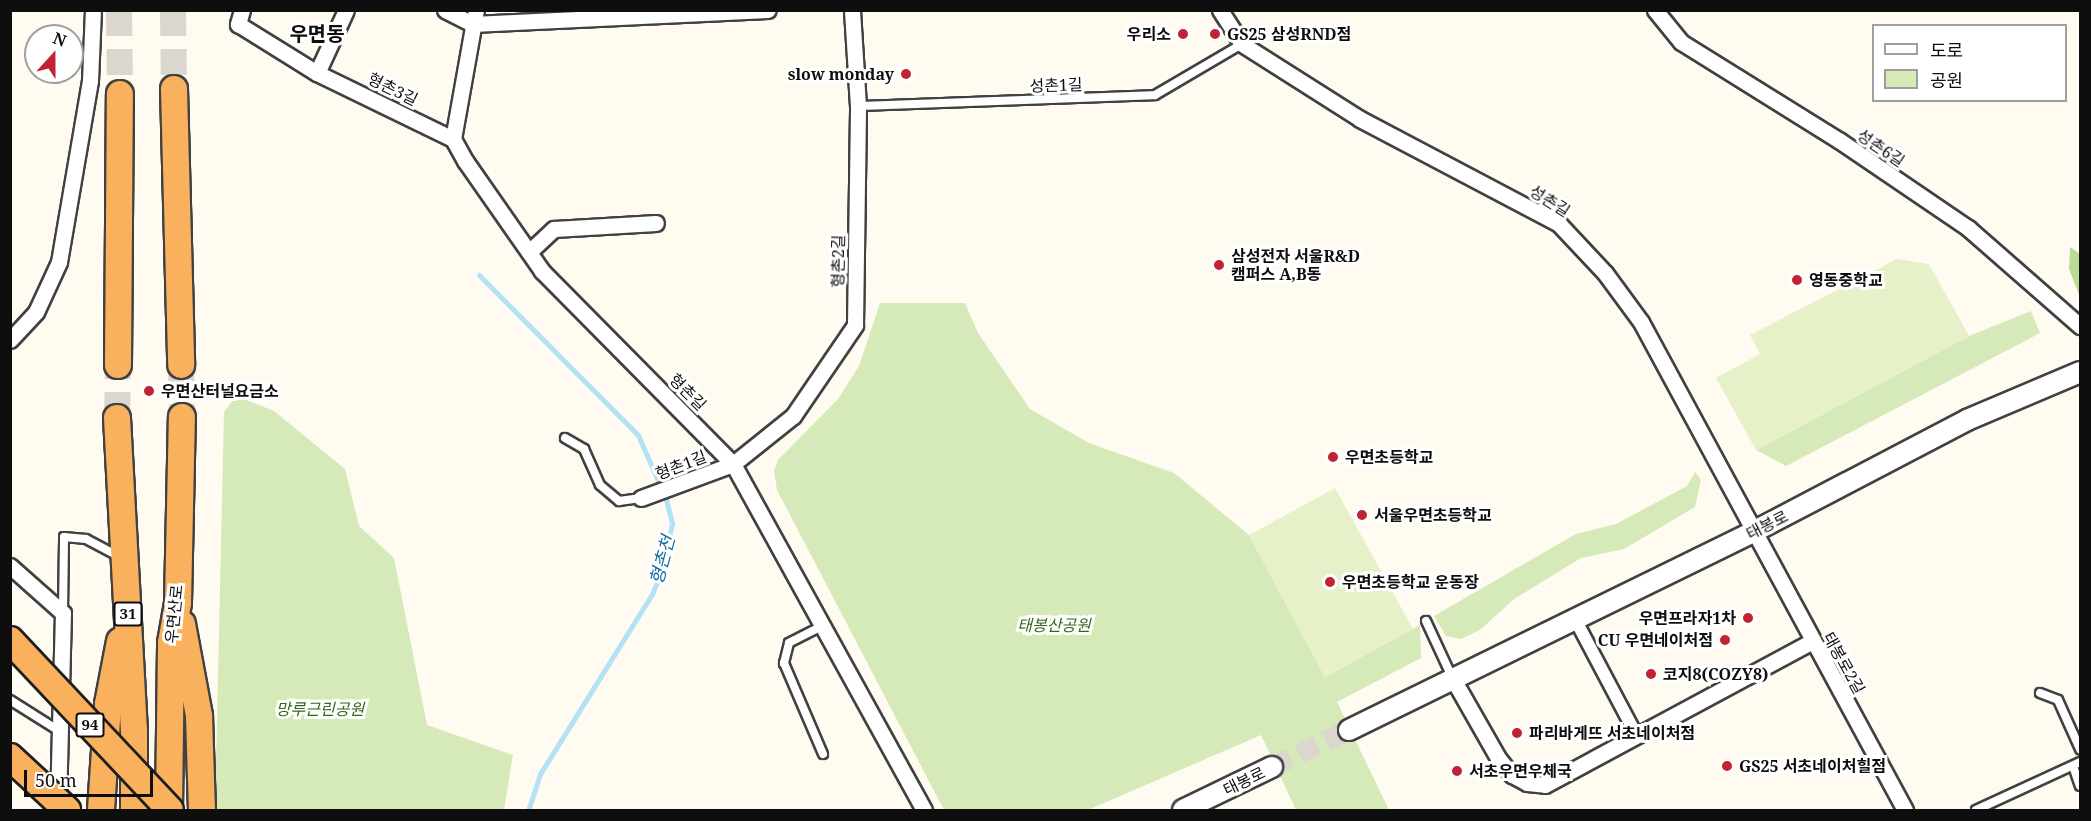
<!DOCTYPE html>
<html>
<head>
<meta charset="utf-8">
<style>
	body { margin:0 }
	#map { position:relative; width:2091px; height:821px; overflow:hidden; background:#fffbf0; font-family:"Noto Serif","Noto Sans KR",serif }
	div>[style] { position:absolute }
	.green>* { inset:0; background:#d5eab8 }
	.forest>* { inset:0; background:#badc97 }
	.pitch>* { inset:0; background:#e6f1ca }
	.stream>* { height:5px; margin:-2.5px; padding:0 2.5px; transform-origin:2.5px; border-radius:2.5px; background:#b3e2f7 }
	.tertiary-tunnel>* { height:20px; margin-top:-10px; transform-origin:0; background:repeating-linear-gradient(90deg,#dbd7ce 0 20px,transparent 0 30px) }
	.trunk-tunnel>* { height:26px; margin-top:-13px; transform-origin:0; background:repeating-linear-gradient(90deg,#dbd7ce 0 26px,transparent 0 39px) }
	.roads { filter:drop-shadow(2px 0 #414141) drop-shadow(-2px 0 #414141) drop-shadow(0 2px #414141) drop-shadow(0 -2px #414141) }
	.service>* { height:8px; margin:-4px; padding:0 4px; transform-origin:4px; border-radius:4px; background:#fff }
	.pedestrian>* { height:12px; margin:-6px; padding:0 6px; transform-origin:6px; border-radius:6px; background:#fff }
	.minor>* { height:15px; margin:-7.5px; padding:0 7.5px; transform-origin:7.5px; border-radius:7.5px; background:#fff }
	.tertiary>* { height:20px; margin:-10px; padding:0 10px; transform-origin:10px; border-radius:10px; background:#fff }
	.trunk>* { height:26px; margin:-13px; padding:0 13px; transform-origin:13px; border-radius:13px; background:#f9b15d }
	.bridges { filter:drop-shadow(2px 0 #1f1f1f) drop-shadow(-2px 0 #1f1f1f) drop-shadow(0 2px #1f1f1f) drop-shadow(0 -2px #1f1f1f) }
	.trunk-bridge>* { height:26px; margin:-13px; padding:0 13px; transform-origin:13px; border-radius:13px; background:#f9b15d }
	.dots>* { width:16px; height:16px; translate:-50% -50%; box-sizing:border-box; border:3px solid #fff; border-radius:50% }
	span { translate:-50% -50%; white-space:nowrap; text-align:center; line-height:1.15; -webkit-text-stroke:6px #fff; paint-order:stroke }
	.shield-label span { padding:2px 4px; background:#fff; border:2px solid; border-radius:4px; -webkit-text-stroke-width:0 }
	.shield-label { font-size:15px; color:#0e0e0e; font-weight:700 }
	.poi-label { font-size:16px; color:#0e0e0e; font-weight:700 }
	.right { translate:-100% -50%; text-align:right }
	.left { translate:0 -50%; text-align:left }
	.street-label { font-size:16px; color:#0e0e0e }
	.park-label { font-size:16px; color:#31681d; font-style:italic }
	.water-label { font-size:18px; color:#146ea3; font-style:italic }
	.quarter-label { font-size:20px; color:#0e0e0e; font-weight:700 }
	.frame { position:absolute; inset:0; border:12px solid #0e0e0e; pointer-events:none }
	.legend { position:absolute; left:1872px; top:24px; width:195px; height:78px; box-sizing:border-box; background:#fff; border:2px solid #9f9f9f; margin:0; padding:8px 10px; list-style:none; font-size:18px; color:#0e0e0e }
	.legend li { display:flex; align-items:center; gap:12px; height:30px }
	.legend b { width:30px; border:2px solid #9f9f9f }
	.north { position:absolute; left:24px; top:24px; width:60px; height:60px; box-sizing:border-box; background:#fff; border:2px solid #9f9f9f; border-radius:50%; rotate:21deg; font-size:16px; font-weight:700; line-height:24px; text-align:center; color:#0e0e0e }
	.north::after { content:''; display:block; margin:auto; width:21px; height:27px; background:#c22334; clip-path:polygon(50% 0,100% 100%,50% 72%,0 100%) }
	.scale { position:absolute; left:24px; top:770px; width:129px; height:27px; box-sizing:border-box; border:3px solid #0e0e0e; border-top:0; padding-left:8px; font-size:18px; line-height:21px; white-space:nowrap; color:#0e0e0e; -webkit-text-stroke:4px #fff; paint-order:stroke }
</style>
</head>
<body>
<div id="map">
	<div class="green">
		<div style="clip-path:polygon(880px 303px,965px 303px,978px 333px,1030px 409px,1089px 443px,1174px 473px,1249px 535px,1325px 677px,1420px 625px,1421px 658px,1337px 702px,1389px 810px,1296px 810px,1261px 735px,1088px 810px,944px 810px,777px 490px,774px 471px,778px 460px,838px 399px,859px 366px)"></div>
		<div style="clip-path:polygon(2031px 311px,2040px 333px,1786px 466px,1756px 450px,1969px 336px)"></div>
		<div style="clip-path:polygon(236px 396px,274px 411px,345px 469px,359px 526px,394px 558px,427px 725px,513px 755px,504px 810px,215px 810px,224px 412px)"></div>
		<div style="clip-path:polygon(1695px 472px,1701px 480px,1695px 507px,1624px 549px,1581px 558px,1514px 599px,1480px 630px,1461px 639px,1446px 636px,1434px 616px,1576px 534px,1616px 524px,1687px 486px)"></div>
	</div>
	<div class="forest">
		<div style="clip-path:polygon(2070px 247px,2080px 254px,2080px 297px,2069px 269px)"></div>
	</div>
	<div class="pitch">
		<div style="clip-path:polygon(1897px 259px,1929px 264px,1969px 336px,1756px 450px,1716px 378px,1760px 354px,1750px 335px)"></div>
		<div style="clip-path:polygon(1335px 488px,1413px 629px,1325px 677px,1249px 535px)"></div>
	</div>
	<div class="stream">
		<div style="left:479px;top:275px;width:226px;rotate:45.2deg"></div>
		<div style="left:638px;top:435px;width:70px;rotate:66.4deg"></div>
		<div style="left:666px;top:499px;width:25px;rotate:76deg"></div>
		<div style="left:672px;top:523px;width:46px;rotate:101.3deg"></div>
		<div style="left:663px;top:568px;width:28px;rotate:113deg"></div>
		<div style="left:652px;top:594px;width:212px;rotate:121.9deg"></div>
		<div style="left:540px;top:774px;width:38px;rotate:108deg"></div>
	</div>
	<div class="tertiary-tunnel">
		<div style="left:1272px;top:767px;width:85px;rotate:-25.7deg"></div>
	</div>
	<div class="trunk-tunnel">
		<div style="left:119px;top:10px;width:84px;rotate:89.3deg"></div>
		<div style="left:173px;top:10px;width:79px;rotate:89.3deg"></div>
		<div style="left:181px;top:365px;width:52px;rotate:88.9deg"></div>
		<div style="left:117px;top:418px;width:53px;rotate:-88.9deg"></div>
	</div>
	<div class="roads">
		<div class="service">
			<div style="left:858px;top:106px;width:297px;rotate:-2.1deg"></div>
			<div style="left:1155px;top:95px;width:101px;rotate:-30.4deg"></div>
			<div style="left:565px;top:438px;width:22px;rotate:30deg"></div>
			<div style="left:584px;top:449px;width:39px;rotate:66deg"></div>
			<div style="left:600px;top:485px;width:25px;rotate:40deg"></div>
			<div style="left:619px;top:501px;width:22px;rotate:-8deg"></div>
			<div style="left:63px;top:612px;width:75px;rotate:-89.2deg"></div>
			<div style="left:64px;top:537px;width:22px;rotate:5deg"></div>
			<div style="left:86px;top:539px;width:38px;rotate:28deg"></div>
			<div style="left:1426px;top:621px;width:62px;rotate:65.1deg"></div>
			<div style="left:822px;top:626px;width:37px;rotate:153deg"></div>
			<div style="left:789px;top:643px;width:21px;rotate:104deg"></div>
			<div style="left:784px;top:663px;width:99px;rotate:66.8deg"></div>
			<div style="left:2040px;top:693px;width:19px;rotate:21deg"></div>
			<div style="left:2058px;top:700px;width:54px;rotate:65.8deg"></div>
			<div style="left:10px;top:700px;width:58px;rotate:32.3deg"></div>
			<div style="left:2073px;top:766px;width:21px;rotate:71deg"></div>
			<div style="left:1976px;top:810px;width:115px;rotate:-24.8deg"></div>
		</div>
		<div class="pedestrian">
			<div style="left:1575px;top:619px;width:132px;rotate:62.1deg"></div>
		</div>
		<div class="minor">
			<div style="left:242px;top:10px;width:15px;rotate:106deg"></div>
			<div style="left:238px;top:24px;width:93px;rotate:31.8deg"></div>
			<div style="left:317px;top:73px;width:151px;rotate:25.9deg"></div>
			<div style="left:445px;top:10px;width:30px;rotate:27deg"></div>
			<div style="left:472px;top:24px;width:296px;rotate:-2.7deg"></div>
			<div style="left:476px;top:10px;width:131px;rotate:100.1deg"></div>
			<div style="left:453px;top:139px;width:26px;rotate:61deg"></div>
			<div style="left:466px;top:162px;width:133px;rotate:55.1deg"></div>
			<div style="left:542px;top:271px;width:272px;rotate:45.3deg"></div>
			<div style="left:733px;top:464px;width:395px;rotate:61.1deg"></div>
			<div style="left:1220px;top:10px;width:40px;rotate:57.1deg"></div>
			<div style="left:1242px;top:44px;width:140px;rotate:32.4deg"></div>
			<div style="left:1360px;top:119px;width:225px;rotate:27.8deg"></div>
			<div style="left:1559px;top:224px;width:67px;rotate:46.8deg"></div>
			<div style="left:1605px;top:273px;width:61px;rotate:53.7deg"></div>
			<div style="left:1641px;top:322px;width:555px;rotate:61.59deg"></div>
			<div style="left:1655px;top:10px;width:41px;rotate:50.9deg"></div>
			<div style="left:1681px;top:42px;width:187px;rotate:31.9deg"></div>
			<div style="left:1840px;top:141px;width:155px;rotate:34.2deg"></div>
			<div style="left:1968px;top:228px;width:149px;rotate:41.2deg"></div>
			<div style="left:317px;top:73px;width:69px;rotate:-65.3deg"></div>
			<div style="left:529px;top:252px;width:34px;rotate:-43deg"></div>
			<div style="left:554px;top:229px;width:102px;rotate:-3.4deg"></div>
			<div style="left:10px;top:340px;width:38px;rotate:-47deg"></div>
			<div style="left:36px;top:312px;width:55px;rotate:-65.3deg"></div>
			<div style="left:59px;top:262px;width:184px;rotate:-80.3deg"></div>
			<div style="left:90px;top:81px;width:71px;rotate:-87.6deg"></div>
			<div style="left:641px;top:498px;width:98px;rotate:-20.3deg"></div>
			<div style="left:733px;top:464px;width:77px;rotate:-38.7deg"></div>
			<div style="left:793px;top:416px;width:110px;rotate:-55.7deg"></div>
			<div style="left:855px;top:325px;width:219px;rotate:-89.2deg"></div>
			<div style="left:858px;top:106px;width:96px;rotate:-93.6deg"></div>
			<div style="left:10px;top:566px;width:71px;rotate:41.6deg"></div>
			<div style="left:63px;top:613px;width:191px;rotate:91.5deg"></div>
			<div style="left:1453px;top:679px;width:91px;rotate:60.3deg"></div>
			<div style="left:1498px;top:758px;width:22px;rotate:51deg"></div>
			<div style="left:1512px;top:775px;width:17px;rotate:28deg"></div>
			<div style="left:1527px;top:783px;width:18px;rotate:6deg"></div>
			<div style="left:1545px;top:785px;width:302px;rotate:-28.3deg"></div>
		</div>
		<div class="tertiary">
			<div style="left:1349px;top:730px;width:450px;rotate:-26.1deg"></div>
			<div style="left:1753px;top:532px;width:242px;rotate:-27.6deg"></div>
			<div style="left:1967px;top:420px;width:123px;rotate:-23deg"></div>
			<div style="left:1183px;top:810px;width:99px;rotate:-25.8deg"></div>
		</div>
		<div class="trunk">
			<div style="left:174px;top:89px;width:276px;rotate:88.5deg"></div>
			<div style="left:118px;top:365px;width:271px;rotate:-89.6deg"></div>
			<div style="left:117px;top:418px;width:312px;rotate:86.9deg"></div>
			<div style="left:134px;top:730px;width:80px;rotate:90deg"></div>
			<div style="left:182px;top:624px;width:94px;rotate:79.5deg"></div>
			<div style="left:199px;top:716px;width:94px;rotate:88.2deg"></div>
			<div style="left:101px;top:810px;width:106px;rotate:-86.2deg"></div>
			<div style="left:108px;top:704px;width:64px;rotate:-79.2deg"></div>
			<div style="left:169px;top:810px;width:167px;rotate:-89.3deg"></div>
			<div style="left:171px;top:643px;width:41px;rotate:-80.1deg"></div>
			<div style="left:178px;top:603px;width:186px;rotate:-88.8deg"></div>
		</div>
	</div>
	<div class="bridges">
		<div class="trunk-bridge">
			<div style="left:10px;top:640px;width:233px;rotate:46.7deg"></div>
			<div style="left:10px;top:757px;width:78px;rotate:42.9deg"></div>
		</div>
	</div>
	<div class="dots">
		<div style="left:1183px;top:34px;background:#c22334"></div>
		<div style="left:1215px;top:34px;background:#c22334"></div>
		<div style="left:906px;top:74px;background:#c22334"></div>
		<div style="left:1219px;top:265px;background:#c22334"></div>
		<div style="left:1797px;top:280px;background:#c22334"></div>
		<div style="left:149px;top:391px;background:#c22334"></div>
		<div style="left:1333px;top:457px;background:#c22334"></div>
		<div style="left:1362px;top:515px;background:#c22334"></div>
		<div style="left:1330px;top:582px;background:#c22334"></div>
		<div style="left:1748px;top:618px;background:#c22334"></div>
		<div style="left:1725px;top:640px;background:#c22334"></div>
		<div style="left:1651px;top:674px;background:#c22334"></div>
		<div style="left:1517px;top:733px;background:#c22334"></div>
		<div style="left:1727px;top:766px;background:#c22334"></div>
		<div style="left:1457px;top:771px;background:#c22334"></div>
	</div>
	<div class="shield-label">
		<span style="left:128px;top:614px">31</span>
		<span style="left:90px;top:725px">94</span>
	</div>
	<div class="poi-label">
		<span class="right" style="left:1171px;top:34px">우리소</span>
		<span class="left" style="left:1227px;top:34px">GS25 삼성RND점</span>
		<span class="right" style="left:894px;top:74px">slow monday</span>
		<span class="left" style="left:1231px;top:265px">삼성전자 서울R&amp;D<br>캠퍼스 A,B동</span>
		<span class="left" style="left:1809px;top:280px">영동중학교</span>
		<span class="left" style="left:161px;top:391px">우면산터널요금소</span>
		<span class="left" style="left:1345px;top:457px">우면초등학교</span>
		<span class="left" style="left:1374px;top:515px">서울우면초등학교</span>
		<span class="left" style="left:1342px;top:582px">우면초등학교 운동장</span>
		<span class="right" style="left:1736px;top:618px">우면프라자1차</span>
		<span class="right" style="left:1713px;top:640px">CU 우면네이처점</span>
		<span class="left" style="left:1663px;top:674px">코지8(COZY8)</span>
		<span class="left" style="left:1529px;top:733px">파리바게뜨 서초네이처점</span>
		<span class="left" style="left:1739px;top:766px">GS25 서초네이처힐점</span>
		<span class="left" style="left:1469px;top:771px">서초우면우체국</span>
	</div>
	<div class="street-label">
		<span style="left:1056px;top:85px;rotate:-2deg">성촌1길</span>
		<span style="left:393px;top:89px;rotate:26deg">형촌3길</span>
		<span style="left:1881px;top:148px;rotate:34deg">성촌6길</span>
		<span style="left:1550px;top:201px;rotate:32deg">성촌길</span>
		<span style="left:838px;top:261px;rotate:-89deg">형촌2길</span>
		<span style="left:688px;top:392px;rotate:45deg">형촌길</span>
		<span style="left:681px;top:465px;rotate:-21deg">형촌1길</span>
		<span style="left:1767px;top:525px;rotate:-27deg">태봉로</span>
		<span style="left:174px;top:614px;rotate:-84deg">우면산로</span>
		<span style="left:1844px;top:663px;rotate:61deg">태봉로2길</span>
		<span style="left:1244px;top:781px;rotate:-26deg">태봉로</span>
	</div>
	<div class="park-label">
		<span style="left:1054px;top:625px">태봉산공원</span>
		<span style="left:320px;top:709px">망루근린공원</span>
	</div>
	<div class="water-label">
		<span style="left:662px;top:560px;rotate:-75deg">형촌천</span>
	</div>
	<div class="quarter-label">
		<span style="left:317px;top:33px">우면동</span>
	</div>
	<div class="frame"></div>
	<ul class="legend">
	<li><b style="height:8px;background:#fff"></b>도로</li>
	<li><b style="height:16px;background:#d5eab8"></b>공원</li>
	</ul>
	<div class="north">N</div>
	<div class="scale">50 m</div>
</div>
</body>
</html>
